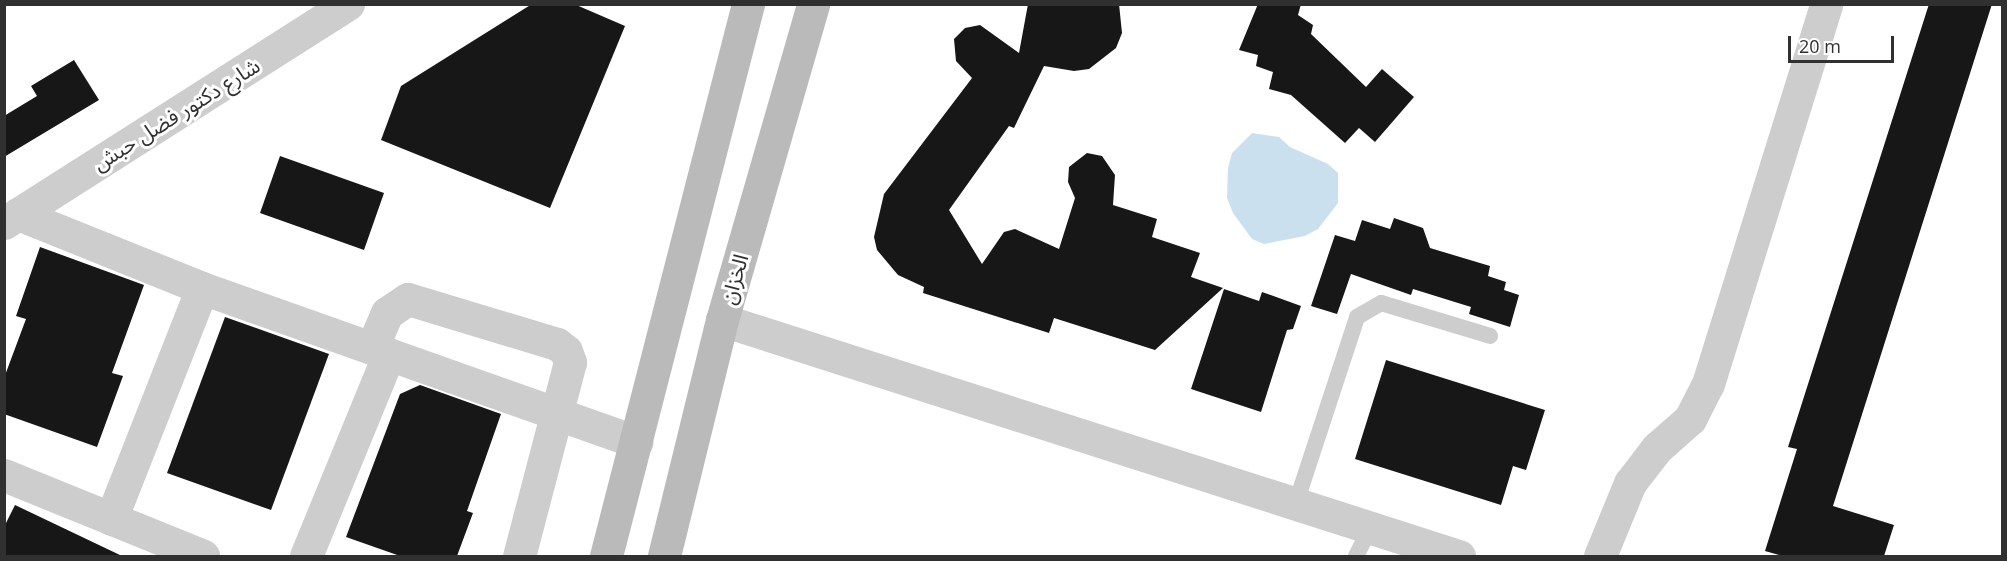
<!DOCTYPE html>
<html>
<head>
<meta charset="utf-8">
<style>
	body { margin:0 }
	#map { position:relative; width:2007px; height:561px; overflow:hidden; background:#fff; font-family:"Open Sans","Noto Sans Arabic",sans-serif }
	div>[style] { position:absolute }
	.water>* { inset:0; background:#cae0ee }
	.building>* { inset:0; background:#171717 }
	.lane>* { height:16px; margin:-8px; padding:0 8px; transform-origin:8px; border-radius:8px; background:#cdcdcd }
	.street>* { height:33px; margin:-16.5px; padding:0 16.5px; transform-origin:16.5px; border-radius:16.5px; background:#cdcdcd }
	.secondary>* { height:33px; margin:-16.5px; padding:0 16.5px; transform-origin:16.5px; border-radius:16.5px; background:#bababa }
	span { translate:-50% -50%; white-space:nowrap; text-align:center; line-height:1.15; -webkit-text-stroke:6px #fff; paint-order:stroke }
	.street-label { font-size:21px; color:#303030 }
	.frame { position:absolute; inset:0; border:6px solid #303030; pointer-events:none }
	.scale { position:absolute; left:1788px; top:36px; width:106px; height:27px; box-sizing:border-box; border:3px solid #303030; border-top:0; padding-left:8px; font-size:18px; line-height:21px; white-space:nowrap; color:#303030; -webkit-text-stroke:4px #fff; paint-order:stroke }
</style>
</head>
<body>
<div id="map">
	<div class="water">
		<div style="clip-path:polygon(1252px 133px,1279px 137px,1290px 147px,1328px 164px,1338px 173px,1338px 203px,1318px 229px,1305px 236px,1264px 244px,1252px 239px,1233px 213px,1227px 198px,1228px 168px,1232px 153px)"></div>
	</div>
	<div class="building">
		<div style="clip-path:polygon(532px 4px,574px 4px,625px 26px,550px 208px,381px 140px,401px 86px)"></div>
		<div style="clip-path:polygon(1028px 4px,1119px 4px,1122px 33px,1116px 48px,1089px 69px,1074px 71px,1044px 66px,1014px 128px,1009px 126px,949px 210px,982px 264px,1004px 232px,1015px 229px,1059px 249px,1075px 198px,1068px 182px,1069px 167px,1087px 153px,1102px 156px,1115px 175px,1113px 205px,1157px 219px,1152px 237px,1200px 253px,1191px 277px,1223px 288px,1155px 350px,1054px 318px,1049px 333px,923px 293px,924px 287px,898px 275px,877px 250px,874px 237px,884px 194px,972px 78px,956px 61px,954px 39px,965px 28px,980px 25px,1019px 53px)"></div>
		<div style="clip-path:polygon(1258px 4px,1301px 4px,1298px 15px,1313px 25px,1311px 34px,1366px 87px,1382px 69px,1414px 97px,1375px 142px,1359px 128px,1345px 143px,1291px 95px,1269px 89px,1273px 72px,1256px 66px,1258px 55px,1239px 50px)"></div>
		<div style="clip-path:polygon(1929px 4px,1992px 4px,1833px 506px,1894px 525px,1884px 556px,1783px 556px,1765px 551px,1797px 449px,1788px 447px)"></div>
		<div style="clip-path:polygon(74px 60px,99px 100px,4px 157px,4px 116px,37px 96px,31px 86px)"></div>
		<div style="clip-path:polygon(280px 156px,384px 193px,364px 250px,260px 213px)"></div>
		<div style="clip-path:polygon(1394px 218px,1423px 228px,1430px 248px,1490px 266px,1488px 276px,1506px 282px,1504px 290px,1519px 295px,1510px 327px,1469px 314px,1471px 307px,1413px 289px,1411px 295px,1351px 274px,1337px 314px,1311px 306px,1335px 235px,1355px 241px,1362px 220px,1390px 229px)"></div>
		<div style="clip-path:polygon(40px 247px,144px 285px,112px 373px,123px 376px,97px 447px,4px 414px,4px 378px,26px 319px,16px 316px)"></div>
		<div style="clip-path:polygon(1224px 289px,1259px 301px,1262px 292px,1301px 306px,1293px 329px,1287px 330px,1261px 412px,1191px 389px)"></div>
		<div style="clip-path:polygon(225px 317px,329px 354px,271px 510px,167px 473px)"></div>
		<div style="clip-path:polygon(1386px 360px,1545px 410px,1526px 470px,1513px 466px,1501px 505px,1355px 459px)"></div>
		<div style="clip-path:polygon(420px 385px,501px 414px,467px 511px,473px 513px,457px 556px,400px 556px,346px 537px,400px 394px)"></div>
		<div style="clip-path:polygon(15px 505px,122px 556px,4px 556px,4px 527px)"></div>
	</div>
	<div class="lane">
		<div style="left:1296px;top:503px;width:196px;rotate:-71.8deg"></div>
		<div style="left:1357px;top:317px;width:28px;rotate:-30deg"></div>
		<div style="left:1381px;top:303px;width:114px;rotate:16.8deg"></div>
		<div style="left:1356px;top:556px;width:33px;rotate:-63deg"></div>
	</div>
	<div class="street">
		<div style="left:18px;top:214px;width:198px;rotate:21.9deg"></div>
		<div style="left:202px;top:288px;width:461px;rotate:19.5deg"></div>
		<div style="left:4px;top:223px;width:408px;rotate:-32.5deg"></div>
		<div style="left:722px;top:320px;width:774px;rotate:17.76deg"></div>
		<div style="left:372px;top:348px;width:38px;rotate:-67deg"></div>
		<div style="left:387px;top:313px;width:25px;rotate:-34deg"></div>
		<div style="left:408px;top:299px;width:156px;rotate:16.8deg"></div>
		<div style="left:557px;top:344px;width:11px;rotate:38deg"></div>
		<div style="left:566px;top:351px;width:12px;rotate:70deg"></div>
		<div style="left:570px;top:362px;width:201px;rotate:104.7deg"></div>
		<div style="left:4px;top:475px;width:215px;rotate:22.1deg"></div>
		<div style="left:111px;top:519px;width:248px;rotate:-68.5deg"></div>
		<div style="left:306px;top:556px;width:218px;rotate:-67.7deg"></div>
		<div style="left:1600px;top:556px;width:79px;rotate:-67.7deg"></div>
		<div style="left:1630px;top:483px;width:44px;rotate:-52.4deg"></div>
		<div style="left:1657px;top:448px;width:44px;rotate:-41.3deg"></div>
		<div style="left:1690px;top:419px;width:39px;rotate:-63deg"></div>
		<div style="left:1708px;top:384px;width:398px;rotate:-72.7deg"></div>
	</div>
	<div class="secondary">
		<div style="left:606px;top:556px;width:570px;rotate:-75.57deg"></div>
		<div style="left:664px;top:556px;width:243px;rotate:-76.2deg"></div>
		<div style="left:722px;top:320px;width:329px;rotate:-73.9deg"></div>
	</div>
	<div class="street-label">
		<span style="left:176px;top:114px;rotate:-32deg">شارع دكتور فضل حبش</span>
		<span style="left:734px;top:279px;rotate:-74deg">الخزان</span>
	</div>
	<div class="frame"></div>
	<div class="scale">20 m</div>
</div>
</body>
</html>
